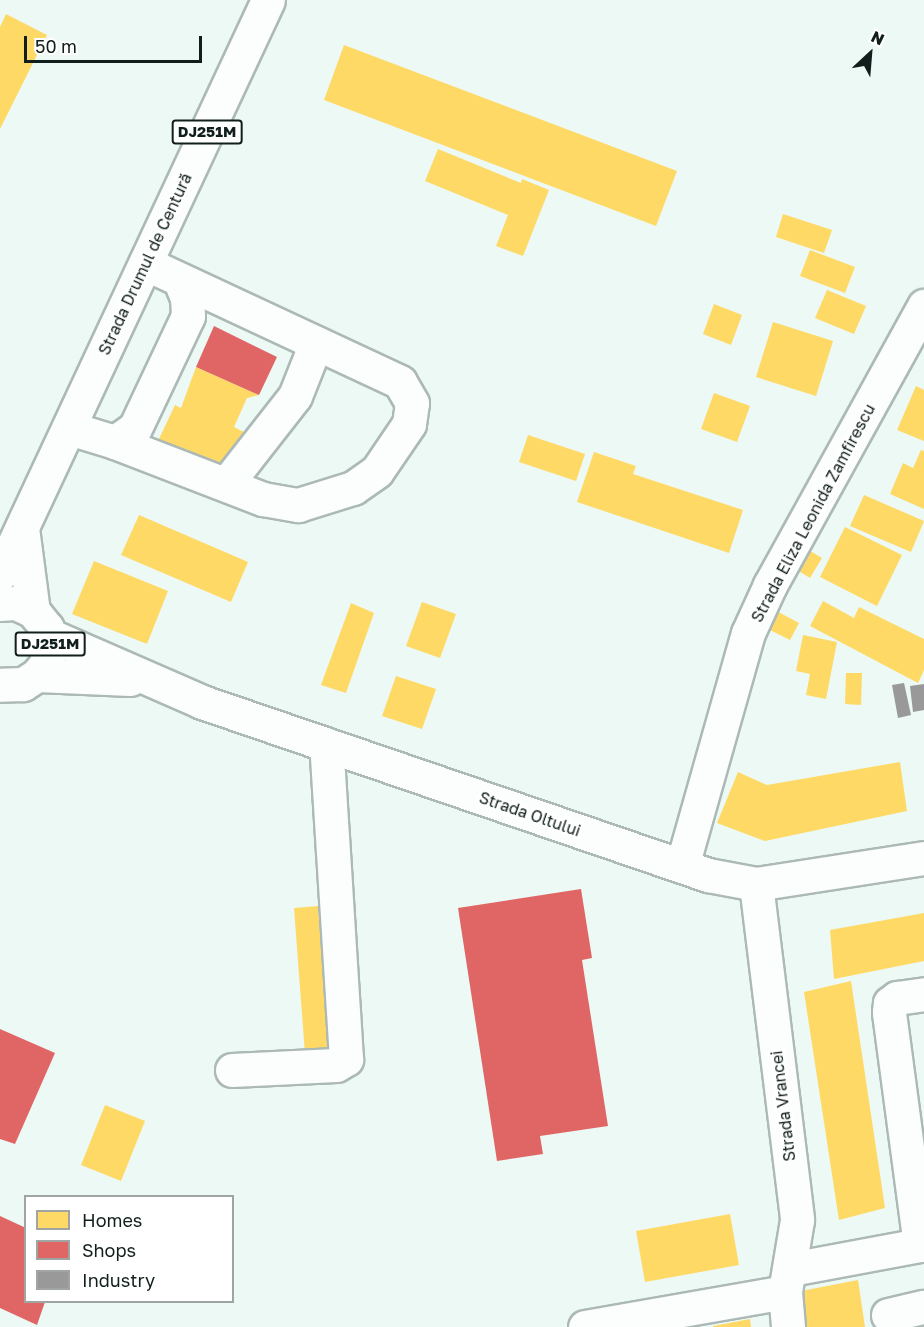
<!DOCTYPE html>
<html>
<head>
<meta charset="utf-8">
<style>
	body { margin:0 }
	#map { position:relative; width:924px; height:1327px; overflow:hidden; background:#ecf9f5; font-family:"Golos Text",sans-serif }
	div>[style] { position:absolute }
	.homes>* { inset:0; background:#ffd966 }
	.shops>* { inset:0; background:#e06666 }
	.industry>* { inset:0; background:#999 }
	.roads { filter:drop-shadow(2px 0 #acb9b6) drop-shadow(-2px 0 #acb9b6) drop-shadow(0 2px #acb9b6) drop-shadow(0 -2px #acb9b6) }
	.minor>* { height:33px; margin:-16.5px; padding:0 16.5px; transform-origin:16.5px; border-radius:16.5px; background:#fcfefe }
	.highway>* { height:33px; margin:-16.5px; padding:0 16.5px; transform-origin:16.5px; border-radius:16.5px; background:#fcfefe }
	span { translate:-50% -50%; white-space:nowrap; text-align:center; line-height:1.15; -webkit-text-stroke:6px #fff; paint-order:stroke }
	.shield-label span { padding:2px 4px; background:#fff; border:2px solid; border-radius:4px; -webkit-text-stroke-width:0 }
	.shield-label { font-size:15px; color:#111f1c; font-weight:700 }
	.street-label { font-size:16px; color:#111f1c }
	.legend { position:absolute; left:24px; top:1195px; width:210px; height:108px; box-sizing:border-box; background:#fff; border:2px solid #a0a5a4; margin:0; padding:8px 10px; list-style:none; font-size:18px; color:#111f1c }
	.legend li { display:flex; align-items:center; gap:12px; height:30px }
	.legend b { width:30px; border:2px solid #a0a5a4 }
	.north { position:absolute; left:840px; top:24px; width:60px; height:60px; -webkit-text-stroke:4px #fff; paint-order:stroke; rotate:26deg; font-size:16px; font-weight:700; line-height:24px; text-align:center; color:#111f1c }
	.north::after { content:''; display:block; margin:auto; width:21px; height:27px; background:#111f1c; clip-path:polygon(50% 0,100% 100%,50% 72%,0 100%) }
	.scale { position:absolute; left:24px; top:36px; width:178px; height:27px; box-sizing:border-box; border:3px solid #111f1c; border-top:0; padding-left:8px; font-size:18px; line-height:21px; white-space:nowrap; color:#111f1c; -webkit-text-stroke:4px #fff; paint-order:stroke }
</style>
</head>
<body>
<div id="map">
	<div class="homes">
		<div style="clip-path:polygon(6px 14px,47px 35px,0 129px,0 27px)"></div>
		<div style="clip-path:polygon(344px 45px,677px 171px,656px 226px,324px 100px)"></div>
		<div style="clip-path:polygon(438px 149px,521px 183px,522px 179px,549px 190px,523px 256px,496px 246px,508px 215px,425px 181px)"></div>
		<div style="clip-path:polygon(783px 214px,832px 230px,824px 253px,776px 237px)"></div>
		<div style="clip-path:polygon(810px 250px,855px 267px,845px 293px,800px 276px)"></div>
		<div style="clip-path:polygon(827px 290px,866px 306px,854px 334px,815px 318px)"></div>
		<div style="clip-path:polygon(714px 304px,742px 315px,731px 345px,703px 334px)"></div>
		<div style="clip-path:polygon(773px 322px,833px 341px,816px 396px,756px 377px)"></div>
		<div style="clip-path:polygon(196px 367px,259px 395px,247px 398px,234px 427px,250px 435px,231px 475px,158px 441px,175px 405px,181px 408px)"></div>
		<div style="clip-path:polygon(916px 386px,924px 390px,924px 441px,897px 430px)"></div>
		<div style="clip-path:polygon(714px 393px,750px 406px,737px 442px,701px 429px)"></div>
		<div style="clip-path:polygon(528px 435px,585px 454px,576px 481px,519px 462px)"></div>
		<div style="clip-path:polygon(921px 450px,924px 451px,924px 509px,890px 494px,903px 463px,913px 468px)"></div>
		<div style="clip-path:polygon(594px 452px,636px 466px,633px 474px,743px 510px,729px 553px,577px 502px)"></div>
		<div style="clip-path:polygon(864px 495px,924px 521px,911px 552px,850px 526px)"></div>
		<div style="clip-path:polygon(139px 515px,248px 562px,231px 602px,121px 555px)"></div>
		<div style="clip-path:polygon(845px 527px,902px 555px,877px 606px,820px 577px)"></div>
		<div style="clip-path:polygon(800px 545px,822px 558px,810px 578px,789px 565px)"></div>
		<div style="clip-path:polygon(94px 561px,168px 591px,147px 644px,72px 614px)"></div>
		<div style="clip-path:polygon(823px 601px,854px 618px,859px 607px,924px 639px,924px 670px,918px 683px,810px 626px)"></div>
		<div style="clip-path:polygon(422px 602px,456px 614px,440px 658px,406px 646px)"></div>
		<div style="clip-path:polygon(351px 603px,374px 613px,346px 693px,321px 685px)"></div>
		<div style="clip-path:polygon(767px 606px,799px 623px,790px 640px,758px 624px)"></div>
		<div style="clip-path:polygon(803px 635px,837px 642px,826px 699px,806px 695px,810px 674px,796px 671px)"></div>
		<div style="clip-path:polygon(846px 673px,862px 673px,861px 705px,845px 704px)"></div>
		<div style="clip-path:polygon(396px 676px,436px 689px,422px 729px,382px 716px)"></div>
		<div style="clip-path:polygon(900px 762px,907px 811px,765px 841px,717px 823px,738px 772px,767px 785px)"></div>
		<div style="clip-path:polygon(318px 906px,329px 1054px,305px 1054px,294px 908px)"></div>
		<div style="clip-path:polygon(924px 913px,924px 961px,834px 979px,830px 930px)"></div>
		<div style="clip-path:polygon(851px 981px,885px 1208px,839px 1220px,804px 992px)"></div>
		<div style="clip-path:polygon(105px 1105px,145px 1121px,121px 1181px,81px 1165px)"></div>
		<div style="clip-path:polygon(730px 1214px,739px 1265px,645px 1282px,636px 1231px)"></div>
		<div style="clip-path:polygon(858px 1280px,865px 1327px,806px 1327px,801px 1291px)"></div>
		<div style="clip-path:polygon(750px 1319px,751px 1327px,713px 1327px,713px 1326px)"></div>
	</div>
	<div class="shops">
		<div style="clip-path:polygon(214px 326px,277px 357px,259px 395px,196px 367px)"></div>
		<div style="clip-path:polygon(581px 889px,592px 958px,582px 960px,608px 1126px,540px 1136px,543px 1154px,497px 1161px,458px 908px)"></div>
		<div style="clip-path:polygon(0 1029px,55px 1053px,15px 1144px,0 1139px)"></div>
		<div style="clip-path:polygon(0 1216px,26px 1228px,26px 1302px,45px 1302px,37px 1325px,0 1308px)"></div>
	</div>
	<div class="industry">
		<div style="clip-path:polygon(904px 683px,911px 715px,898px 718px,892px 685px)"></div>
		<div style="clip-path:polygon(924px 684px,924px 710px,913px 712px,910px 686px)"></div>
	</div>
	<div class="roads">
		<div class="minor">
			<div style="left:69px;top:428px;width:48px;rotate:16.9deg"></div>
			<div style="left:115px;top:442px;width:24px;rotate:-35deg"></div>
			<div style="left:135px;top:428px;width:124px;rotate:-64.7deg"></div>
			<div style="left:188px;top:316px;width:18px;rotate:-93deg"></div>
			<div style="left:187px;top:298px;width:18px;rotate:-112deg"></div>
			<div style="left:115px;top:442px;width:159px;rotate:21.1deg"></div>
			<div style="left:263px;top:499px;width:36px;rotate:10deg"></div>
			<div style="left:298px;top:505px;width:58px;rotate:-17.2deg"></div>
			<div style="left:353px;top:488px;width:29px;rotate:-35deg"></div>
			<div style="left:377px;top:471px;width:57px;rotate:-55.8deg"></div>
			<div style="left:409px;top:424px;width:21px;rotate:-82deg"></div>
			<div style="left:412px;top:403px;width:24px;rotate:-120deg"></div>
			<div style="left:400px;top:382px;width:281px;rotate:-155deg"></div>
			<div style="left:227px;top:483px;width:110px;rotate:-52deg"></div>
			<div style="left:295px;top:396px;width:57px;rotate:-68.4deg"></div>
			<div style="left:49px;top:635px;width:167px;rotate:23.6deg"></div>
			<div style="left:202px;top:702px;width:535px;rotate:18.88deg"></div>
			<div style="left:708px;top:875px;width:49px;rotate:10.6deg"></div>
			<div style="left:756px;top:884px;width:170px;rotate:-8.8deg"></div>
			<div style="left:37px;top:675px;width:93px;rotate:2.5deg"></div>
			<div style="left:682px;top:866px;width:242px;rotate:-74.2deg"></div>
			<div style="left:748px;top:633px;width:53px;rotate:-65.4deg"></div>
			<div style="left:770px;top:585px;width:319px;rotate:-61.1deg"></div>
			<div style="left:756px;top:884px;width:338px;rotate:83deg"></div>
			<div style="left:797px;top:1220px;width:73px;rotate:99.5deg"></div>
			<div style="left:785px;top:1292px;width:35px;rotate:85deg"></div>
			<div style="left:232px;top:1070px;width:104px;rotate:-2.8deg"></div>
			<div style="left:336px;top:1065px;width:12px;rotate:-31deg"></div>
			<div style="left:346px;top:1059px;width:315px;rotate:-93.6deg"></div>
			<div style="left:920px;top:1245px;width:235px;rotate:-97.6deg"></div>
			<div style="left:889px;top:1012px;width:9px;rotate:-84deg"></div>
			<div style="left:890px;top:1003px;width:9px;rotate:-36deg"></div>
			<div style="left:897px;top:998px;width:27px;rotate:-8deg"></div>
			<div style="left:791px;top:1269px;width:135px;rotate:-10.6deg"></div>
			<div style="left:888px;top:1315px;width:37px;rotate:-13deg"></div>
			<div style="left:585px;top:1327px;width:203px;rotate:-9.9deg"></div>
		</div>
		<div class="highway">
			<div style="left:22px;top:528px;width:84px;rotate:82.5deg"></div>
			<div style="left:0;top:574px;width:633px;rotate:-64.97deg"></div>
			<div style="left:0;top:604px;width:16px;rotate:-4deg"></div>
			<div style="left:16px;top:603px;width:19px;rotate:25deg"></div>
			<div style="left:33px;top:611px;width:22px;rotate:51deg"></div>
			<div style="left:47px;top:628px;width:15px;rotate:79deg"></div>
			<div style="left:50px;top:643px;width:21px;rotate:101deg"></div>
			<div style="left:46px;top:664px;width:14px;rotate:129deg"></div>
			<div style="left:37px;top:675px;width:17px;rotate:147deg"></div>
			<div style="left:23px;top:684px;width:23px;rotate:178deg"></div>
		</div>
	</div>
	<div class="shield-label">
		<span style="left:207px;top:132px">DJ251M</span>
		<span style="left:50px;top:644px">DJ251M</span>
	</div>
	<div class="street-label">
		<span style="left:145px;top:264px;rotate:-65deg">Strada Drumul de Centură</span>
		<span style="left:813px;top:513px;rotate:-62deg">Strada Eliza Leonida Zamfirescu</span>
		<span style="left:530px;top:814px;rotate:19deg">Strada Oltului</span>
		<span style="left:783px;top:1106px;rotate:-97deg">Strada Vrancei</span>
	</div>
	<ul class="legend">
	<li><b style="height:16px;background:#ffd966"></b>Homes</li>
	<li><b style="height:16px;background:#e06666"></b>Shops</li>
	<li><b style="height:16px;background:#999"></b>Industry</li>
	</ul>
	<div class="north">N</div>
	<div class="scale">50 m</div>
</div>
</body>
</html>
